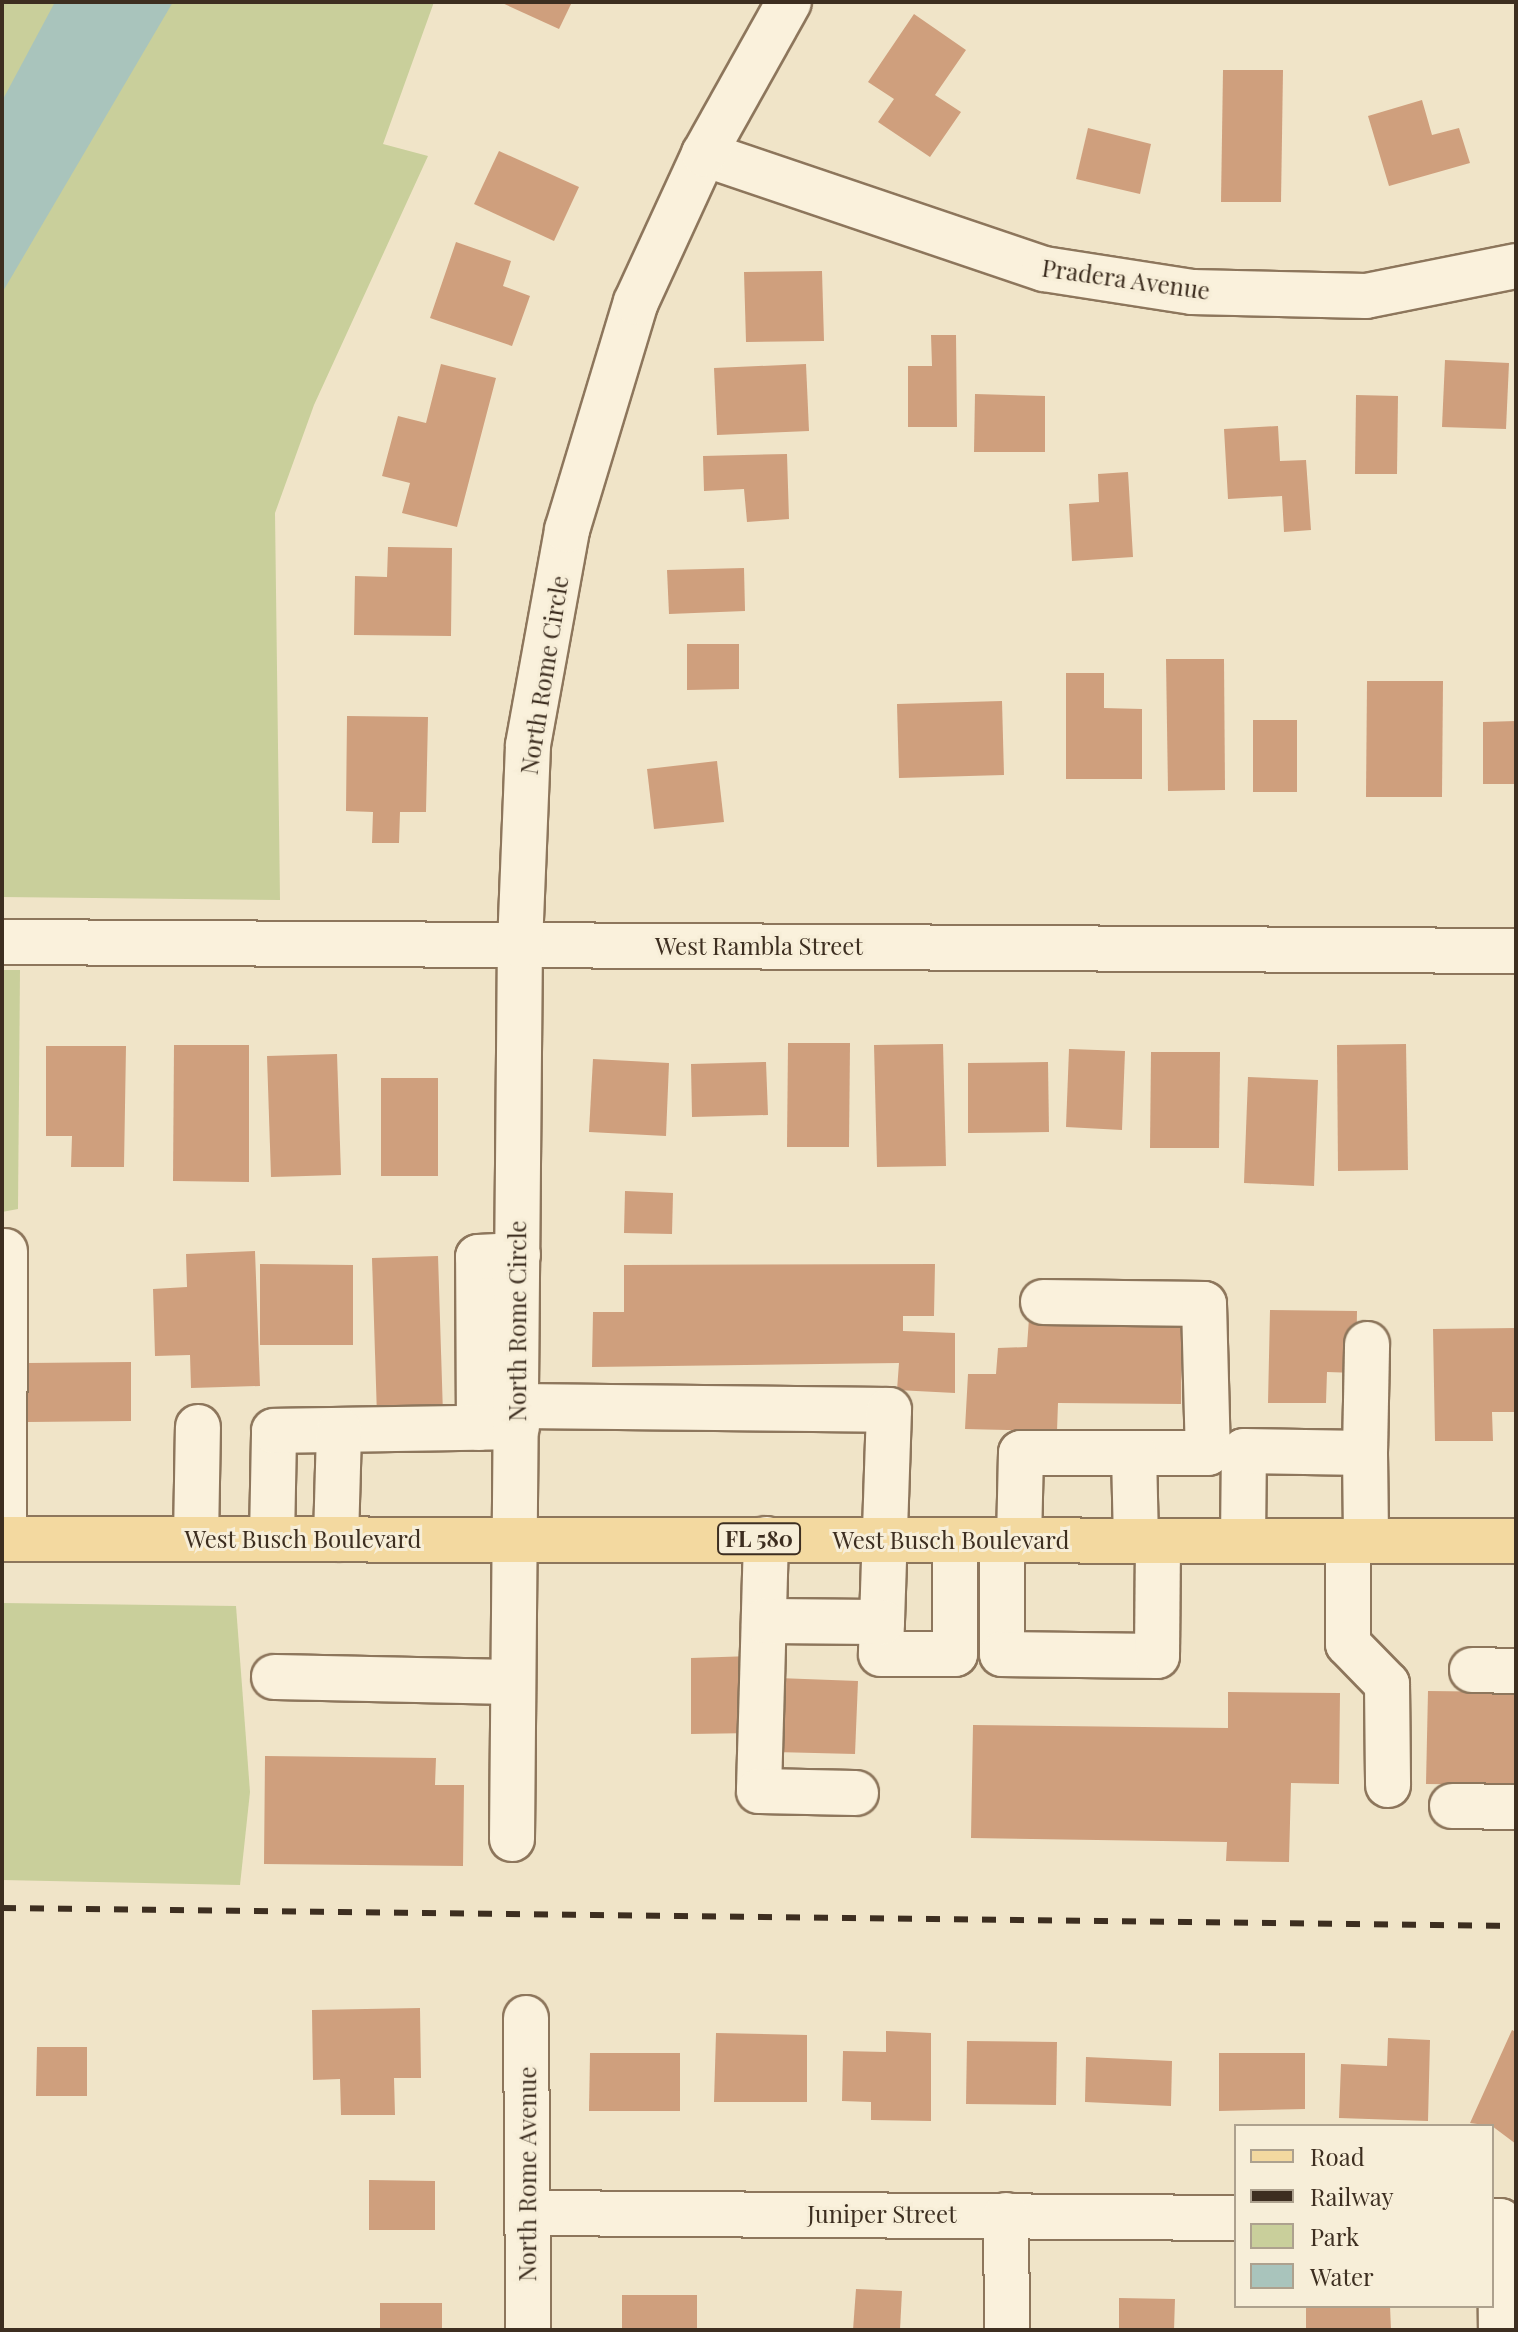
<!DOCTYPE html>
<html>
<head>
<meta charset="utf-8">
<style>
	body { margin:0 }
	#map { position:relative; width:1518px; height:2332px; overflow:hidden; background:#f0e4c8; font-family:"Playfair Display",serif }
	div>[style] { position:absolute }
	.green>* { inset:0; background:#c9cf9b }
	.water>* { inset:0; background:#a9c4bc }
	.building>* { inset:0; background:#cf9f7d }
	.roads { filter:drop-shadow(2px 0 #8d765c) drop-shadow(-2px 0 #8d765c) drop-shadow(0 2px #8d765c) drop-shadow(0 -2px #8d765c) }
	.minor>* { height:44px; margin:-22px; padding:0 22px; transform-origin:22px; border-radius:22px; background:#faf1dc }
	.major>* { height:44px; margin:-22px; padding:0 22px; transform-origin:22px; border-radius:22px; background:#f3d9a0 }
	.rail>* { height:6px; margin-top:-3px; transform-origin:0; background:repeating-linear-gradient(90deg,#3d2e20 0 14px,transparent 0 28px) }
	span { translate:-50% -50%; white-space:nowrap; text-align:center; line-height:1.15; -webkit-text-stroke:6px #f7eed8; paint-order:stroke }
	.shield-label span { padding:2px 6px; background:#f7eed8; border:2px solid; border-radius:6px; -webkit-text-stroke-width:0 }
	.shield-label { font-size:22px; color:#3d2e20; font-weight:700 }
	.street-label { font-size:24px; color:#3d2e20 }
	.frame { position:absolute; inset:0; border:4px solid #3d2e20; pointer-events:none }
	.legend { position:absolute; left:1234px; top:2124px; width:260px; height:184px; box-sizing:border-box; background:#f7eed8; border:2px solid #ada18e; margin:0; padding:10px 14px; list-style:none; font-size:24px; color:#3d2e20 }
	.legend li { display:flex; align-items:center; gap:16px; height:40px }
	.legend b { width:40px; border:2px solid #ada18e }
</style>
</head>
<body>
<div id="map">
	<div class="green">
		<div style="clip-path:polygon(2px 2px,434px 2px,383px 144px,428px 156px,314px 405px,275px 513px,280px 900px,2px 897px)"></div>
		<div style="clip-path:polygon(2px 970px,20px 970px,18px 1209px,2px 1212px)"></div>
		<div style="clip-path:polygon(2px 1603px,236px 1606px,250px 1792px,240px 1885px,2px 1880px)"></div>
	</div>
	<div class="water">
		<div style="clip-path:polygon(55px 2px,173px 2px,2px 293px,2px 101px)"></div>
	</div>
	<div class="building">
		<div style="clip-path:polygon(500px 2px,572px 2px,559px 29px)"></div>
		<div style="clip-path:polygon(914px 14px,966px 50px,935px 95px,961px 112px,930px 157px,878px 122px,894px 99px,868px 82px)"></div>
		<div style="clip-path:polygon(1223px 70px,1283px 70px,1281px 202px,1221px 202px)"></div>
		<div style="clip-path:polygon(1422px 100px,1432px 135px,1459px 128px,1470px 163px,1389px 186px,1368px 116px)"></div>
		<div style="clip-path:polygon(1088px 128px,1151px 144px,1140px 194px,1076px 179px)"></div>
		<div style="clip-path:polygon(499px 151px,579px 187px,554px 241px,474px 204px)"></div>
		<div style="clip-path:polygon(456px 242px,511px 261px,503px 286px,530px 296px,512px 346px,430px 318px)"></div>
		<div style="clip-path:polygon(822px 271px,824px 341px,746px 342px,744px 272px)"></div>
		<div style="clip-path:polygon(931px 335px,956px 335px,957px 427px,908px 427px,908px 366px,932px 366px)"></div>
		<div style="clip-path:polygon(1445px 360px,1509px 363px,1506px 429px,1442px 427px)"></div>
		<div style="clip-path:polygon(441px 364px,496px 378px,457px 527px,402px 513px,410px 483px,382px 476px,398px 416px,426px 423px)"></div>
		<div style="clip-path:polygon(806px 364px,809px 431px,717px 435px,714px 368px)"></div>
		<div style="clip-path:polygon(975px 394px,1045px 396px,1045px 452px,974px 452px)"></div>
		<div style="clip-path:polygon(1356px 395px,1398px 396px,1397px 474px,1355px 474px)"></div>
		<div style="clip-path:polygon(1278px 426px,1280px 461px,1306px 460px,1311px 530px,1284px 532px,1282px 496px,1228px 499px,1224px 429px)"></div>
		<div style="clip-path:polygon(787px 454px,789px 519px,747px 522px,744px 489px,704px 491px,703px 456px)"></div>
		<div style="clip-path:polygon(1128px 472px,1133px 557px,1072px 561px,1069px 504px,1099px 502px,1098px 474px)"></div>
		<div style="clip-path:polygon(388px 547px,452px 548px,451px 636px,354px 635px,355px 576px,387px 577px)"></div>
		<div style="clip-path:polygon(744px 568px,745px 611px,669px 614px,667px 570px)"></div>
		<div style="clip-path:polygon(687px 644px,739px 644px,739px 689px,687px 690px)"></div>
		<div style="clip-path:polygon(1166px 659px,1224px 659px,1225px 790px,1168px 791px)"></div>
		<div style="clip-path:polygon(1066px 673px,1104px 673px,1104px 708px,1142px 709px,1142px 779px,1066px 779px)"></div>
		<div style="clip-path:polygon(1367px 681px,1443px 681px,1442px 797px,1366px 797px)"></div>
		<div style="clip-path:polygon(1002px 701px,1004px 775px,899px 778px,897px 704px)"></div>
		<div style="clip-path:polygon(347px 716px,428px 717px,426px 812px,400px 812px,399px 843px,372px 843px,373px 812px,346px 811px)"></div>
		<div style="clip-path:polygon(1253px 720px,1297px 720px,1297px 792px,1253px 792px)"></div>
		<div style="clip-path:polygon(1516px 721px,1516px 784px,1483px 784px,1483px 722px)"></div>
		<div style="clip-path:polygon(717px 761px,724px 822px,654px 829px,647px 769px)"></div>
		<div style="clip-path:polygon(788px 1043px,850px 1043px,849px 1147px,787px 1147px)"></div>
		<div style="clip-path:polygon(943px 1044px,946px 1166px,877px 1167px,874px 1045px)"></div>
		<div style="clip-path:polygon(1406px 1044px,1408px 1170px,1338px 1171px,1337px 1045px)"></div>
		<div style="clip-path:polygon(174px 1045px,249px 1045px,249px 1182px,173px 1181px)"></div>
		<div style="clip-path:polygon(46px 1046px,126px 1046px,124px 1167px,71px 1167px,72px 1136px,46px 1136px)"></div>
		<div style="clip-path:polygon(1069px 1049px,1125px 1051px,1122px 1130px,1066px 1127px)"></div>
		<div style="clip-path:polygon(1151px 1052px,1220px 1052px,1219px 1148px,1150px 1148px)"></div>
		<div style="clip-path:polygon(337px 1054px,341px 1175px,271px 1177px,267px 1056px)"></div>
		<div style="clip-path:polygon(593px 1059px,669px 1063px,666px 1136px,589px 1132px)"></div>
		<div style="clip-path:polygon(766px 1062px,768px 1115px,692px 1117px,691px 1064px)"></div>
		<div style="clip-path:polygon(1048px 1062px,1049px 1132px,968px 1133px,968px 1063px)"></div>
		<div style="clip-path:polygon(1248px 1077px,1318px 1080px,1314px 1186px,1244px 1183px)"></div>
		<div style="clip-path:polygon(381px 1078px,438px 1078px,438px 1176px,381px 1176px)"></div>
		<div style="clip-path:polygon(625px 1191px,673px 1193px,672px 1234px,624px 1233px)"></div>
		<div style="clip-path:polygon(255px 1251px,260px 1386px,191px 1388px,190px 1355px,155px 1356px,153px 1289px,187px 1287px,186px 1254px)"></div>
		<div style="clip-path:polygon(438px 1256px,443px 1414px,377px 1416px,372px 1258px)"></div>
		<div style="clip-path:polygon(260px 1264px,353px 1265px,353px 1345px,260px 1345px)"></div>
		<div style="clip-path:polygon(935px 1264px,934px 1316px,903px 1316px,903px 1331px,955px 1333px,955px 1393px,897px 1390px,899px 1363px,592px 1367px,593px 1312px,624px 1312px,624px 1265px)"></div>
		<div style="clip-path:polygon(1270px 1310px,1357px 1311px,1356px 1373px,1327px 1372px,1326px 1403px,1268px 1403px)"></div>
		<div style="clip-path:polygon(1029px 1318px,1182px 1320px,1181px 1404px,1058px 1403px,1057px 1431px,965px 1429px,968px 1374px,996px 1374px,998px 1348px,1027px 1347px)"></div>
		<div style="clip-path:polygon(1516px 1328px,1516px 1412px,1492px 1412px,1493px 1441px,1435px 1441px,1433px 1329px)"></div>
		<div style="clip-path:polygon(131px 1362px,131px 1421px,28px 1422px,28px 1363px)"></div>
		<div style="clip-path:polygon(752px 1656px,753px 1733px,691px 1734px,691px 1658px)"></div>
		<div style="clip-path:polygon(778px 1678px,858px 1681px,855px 1754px,775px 1752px)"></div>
		<div style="clip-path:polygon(1428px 1691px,1516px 1692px,1516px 1785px,1426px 1784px)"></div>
		<div style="clip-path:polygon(1228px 1692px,1340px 1693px,1339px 1784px,1291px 1783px,1289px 1862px,1226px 1861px,1227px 1842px,971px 1838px,973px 1725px,1228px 1728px)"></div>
		<div style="clip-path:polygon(265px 1756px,436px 1758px,435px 1785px,464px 1785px,463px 1866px,264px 1864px)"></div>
		<div style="clip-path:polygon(420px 2008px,421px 2078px,394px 2078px,395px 2115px,341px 2115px,340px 2079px,313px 2080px,312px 2010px)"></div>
		<div style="clip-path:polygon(1512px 2030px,1516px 2032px,1516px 2144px,1492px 2126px,1470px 2123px)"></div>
		<div style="clip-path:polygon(886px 2031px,931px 2033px,931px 2121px,871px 2120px,871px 2102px,842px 2101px,843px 2051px,886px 2052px)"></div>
		<div style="clip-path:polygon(716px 2033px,807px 2035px,807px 2102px,714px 2102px)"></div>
		<div style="clip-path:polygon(1388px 2038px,1430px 2040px,1428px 2121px,1339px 2118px,1341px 2064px,1387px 2066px)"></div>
		<div style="clip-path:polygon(967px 2041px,1057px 2042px,1056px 2105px,966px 2104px)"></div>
		<div style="clip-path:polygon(37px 2047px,87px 2047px,87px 2096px,36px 2096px)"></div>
		<div style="clip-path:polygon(590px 2053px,680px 2053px,680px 2111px,589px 2111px)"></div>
		<div style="clip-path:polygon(1219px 2053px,1305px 2053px,1305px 2109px,1219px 2111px)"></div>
		<div style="clip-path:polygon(1086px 2057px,1172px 2061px,1171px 2106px,1085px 2102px)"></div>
		<div style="clip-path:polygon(369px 2180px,435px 2181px,435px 2230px,369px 2230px)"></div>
		<div style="clip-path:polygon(856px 2289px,902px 2291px,900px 2330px,853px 2330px)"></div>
		<div style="clip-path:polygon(622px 2295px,697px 2295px,697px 2330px,622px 2330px)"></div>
		<div style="clip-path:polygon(1119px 2298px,1175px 2299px,1174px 2330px,1119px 2330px)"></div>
		<div style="clip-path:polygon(380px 2303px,442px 2303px,442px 2330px,380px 2330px)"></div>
		<div style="clip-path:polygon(1306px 2306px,1390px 2306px,1391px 2330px,1306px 2330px)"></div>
	</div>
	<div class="roads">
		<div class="minor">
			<div style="left:704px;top:154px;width:359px;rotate:18.7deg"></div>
			<div style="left:1044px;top:269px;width:150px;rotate:8.8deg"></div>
			<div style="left:1192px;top:292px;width:174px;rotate:1.3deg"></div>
			<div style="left:1366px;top:296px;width:153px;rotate:-11.3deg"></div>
			<div style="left:2px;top:942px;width:1514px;rotate:0.34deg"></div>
			<div style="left:1043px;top:1302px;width:161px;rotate:0.7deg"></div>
			<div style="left:1204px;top:1304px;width:149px;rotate:88.5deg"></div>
			<div style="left:1208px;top:1453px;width:74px;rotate:180deg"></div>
			<div style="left:517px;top:1406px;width:372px;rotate:0.6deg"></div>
			<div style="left:889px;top:1410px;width:244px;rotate:91.9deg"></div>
			<div style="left:881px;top:1654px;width:74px"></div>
			<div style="left:955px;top:1654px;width:114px;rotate:-90deg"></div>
			<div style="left:479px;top:1428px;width:171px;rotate:-90.3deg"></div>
			<div style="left:478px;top:1257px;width:40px;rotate:-2.9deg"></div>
			<div style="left:1365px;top:1453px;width:109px;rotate:-88.9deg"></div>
			<div style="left:4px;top:1539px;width:288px;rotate:-89.8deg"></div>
			<div style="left:196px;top:1539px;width:112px;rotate:-89deg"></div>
			<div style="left:272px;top:1539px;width:108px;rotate:-88.9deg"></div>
			<div style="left:274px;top:1431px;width:243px;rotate:-0.9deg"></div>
			<div style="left:336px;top:1539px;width:109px;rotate:-88.4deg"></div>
			<div style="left:766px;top:1539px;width:252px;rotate:91.6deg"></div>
			<div style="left:759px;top:1791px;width:97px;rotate:1.2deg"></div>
			<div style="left:1002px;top:1541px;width:113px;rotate:90deg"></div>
			<div style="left:1002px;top:1654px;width:155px;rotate:0.7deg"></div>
			<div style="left:1157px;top:1656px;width:115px;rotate:-89.5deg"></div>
			<div style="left:1019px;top:1541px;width:88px;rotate:-88.7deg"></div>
			<div style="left:1021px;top:1453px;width:113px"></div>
			<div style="left:1134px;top:1453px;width:88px;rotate:88.7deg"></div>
			<div style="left:1243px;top:1541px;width:90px;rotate:-89.4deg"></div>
			<div style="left:1244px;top:1451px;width:121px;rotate:0.9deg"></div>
			<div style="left:1365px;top:1453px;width:88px;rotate:89.3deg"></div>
			<div style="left:1348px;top:1541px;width:103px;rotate:90deg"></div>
			<div style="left:1348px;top:1644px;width:56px;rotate:45.7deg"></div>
			<div style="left:1387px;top:1684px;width:101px;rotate:89.4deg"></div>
			<div style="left:764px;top:1621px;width:118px;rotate:0.5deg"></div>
			<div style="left:1472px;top:1670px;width:44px;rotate:1.3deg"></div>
			<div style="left:274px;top:1677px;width:238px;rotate:1.2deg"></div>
			<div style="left:1452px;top:1806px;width:64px;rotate:0.9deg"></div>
			<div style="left:512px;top:1839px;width:894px;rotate:-89.49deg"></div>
			<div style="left:520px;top:945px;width:200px;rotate:-87.7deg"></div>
			<div style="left:528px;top:745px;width:219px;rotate:-79.7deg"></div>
			<div style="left:567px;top:530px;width:238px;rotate:-73.2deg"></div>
			<div style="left:636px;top:302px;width:163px;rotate:-65.3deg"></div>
			<div style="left:704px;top:154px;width:174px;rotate:-60.8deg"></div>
			<div style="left:526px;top:2018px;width:312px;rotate:89.6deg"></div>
			<div style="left:528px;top:2213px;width:708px;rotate:0.4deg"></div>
			<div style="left:1006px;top:2215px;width:115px;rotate:89.5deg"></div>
			<div style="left:1492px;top:2221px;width:8px"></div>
			<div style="left:1500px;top:2221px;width:109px;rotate:89.5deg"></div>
		</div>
		<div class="major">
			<div style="left:2px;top:1539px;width:1514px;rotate:0.08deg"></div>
		</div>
	</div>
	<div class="rail">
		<div style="left:2px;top:1908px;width:1514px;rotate:0.68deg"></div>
	</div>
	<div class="shield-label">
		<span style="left:759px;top:1539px">FL 580</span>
	</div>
	<div class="street-label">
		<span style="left:1126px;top:279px;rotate:8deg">Pradera Avenue</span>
		<span style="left:544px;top:675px;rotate:-81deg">North Rome Circle</span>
		<span style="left:759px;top:946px">West Rambla Street</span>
		<span style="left:517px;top:1321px;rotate:-90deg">North Rome Circle</span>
		<span style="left:303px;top:1539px">West Busch Boulevard</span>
		<span style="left:951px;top:1540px">West Busch Boulevard</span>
		<span style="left:527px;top:2174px;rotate:-90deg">North Rome Avenue</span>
		<span style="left:882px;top:2214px">Juniper Street</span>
	</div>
	<div class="frame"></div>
	<ul class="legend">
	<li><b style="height:10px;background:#f3d9a0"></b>Road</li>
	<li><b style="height:10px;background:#3d2e20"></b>Railway</li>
	<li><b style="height:22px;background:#c9cf9b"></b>Park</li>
	<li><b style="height:22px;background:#a9c4bc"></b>Water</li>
	</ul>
</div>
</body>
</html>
